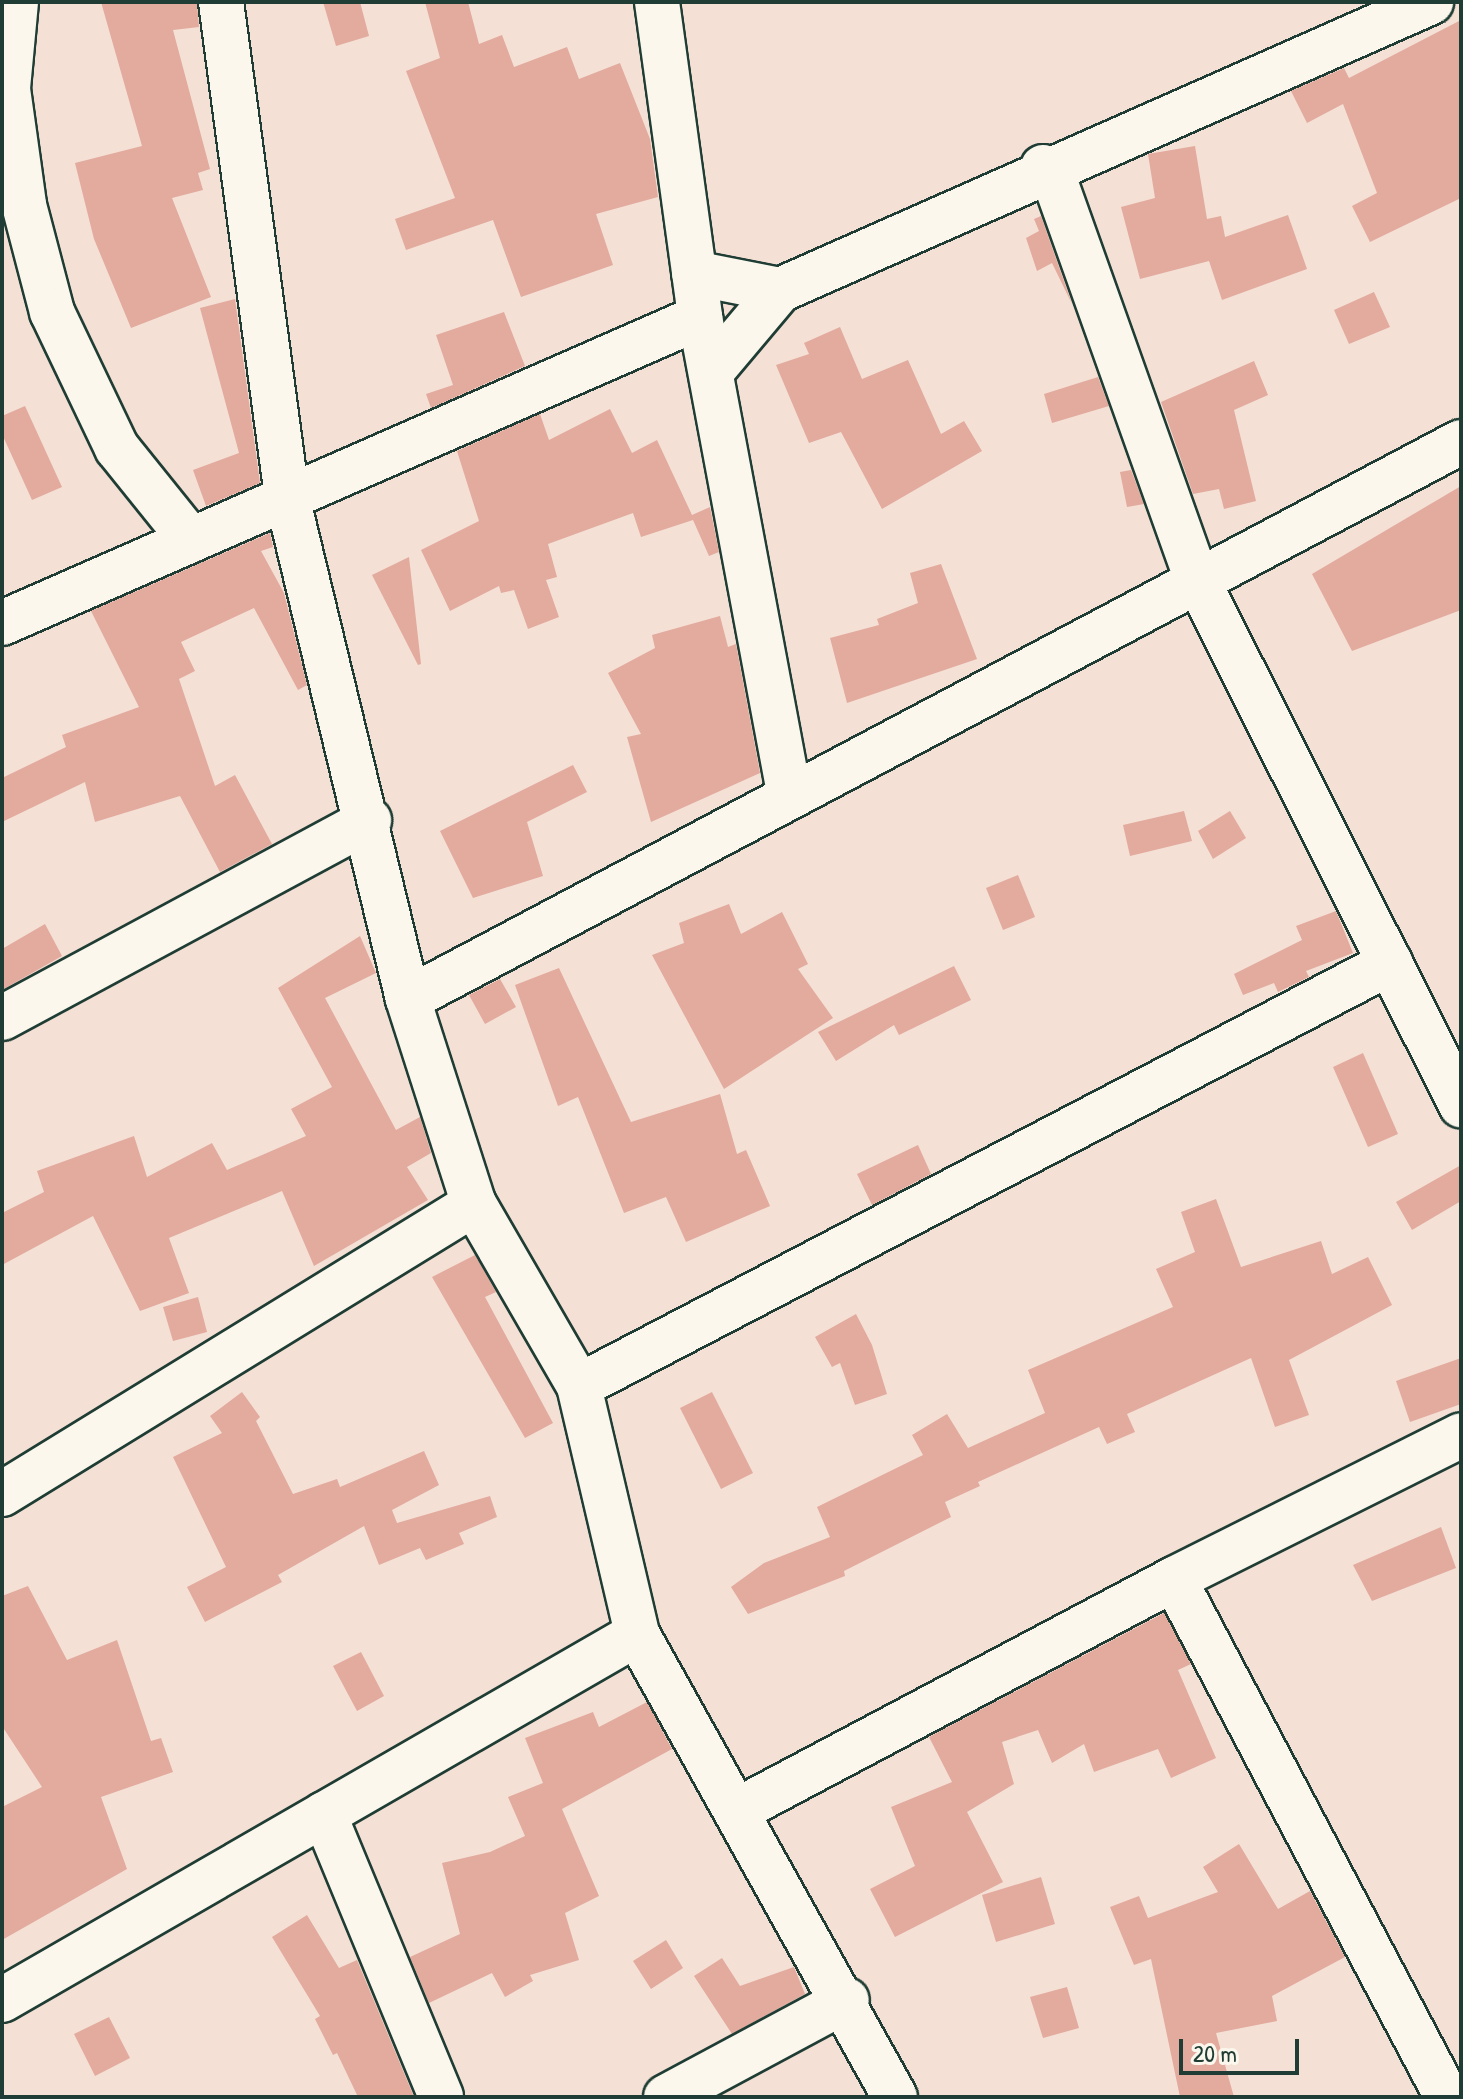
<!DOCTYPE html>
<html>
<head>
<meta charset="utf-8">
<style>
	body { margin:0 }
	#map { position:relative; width:1463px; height:2099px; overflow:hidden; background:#f4e0d5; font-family:"Patrick Hand",sans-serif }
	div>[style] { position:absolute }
	.building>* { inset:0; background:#e3aa9e }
	.roads { filter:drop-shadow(2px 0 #1f3d34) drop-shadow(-2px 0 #1f3d34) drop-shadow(0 2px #1f3d34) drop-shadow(0 -2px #1f3d34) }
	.street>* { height:44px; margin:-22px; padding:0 22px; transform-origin:22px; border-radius:22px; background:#fbf7ec }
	span { translate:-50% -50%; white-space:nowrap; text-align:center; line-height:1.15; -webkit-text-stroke:8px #fbf7ec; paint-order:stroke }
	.frame { position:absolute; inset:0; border:4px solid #1f3d34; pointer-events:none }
	.scale { position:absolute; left:1179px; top:2039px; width:120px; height:36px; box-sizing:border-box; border:4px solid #1f3d34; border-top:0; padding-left:10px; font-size:24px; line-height:28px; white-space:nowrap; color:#1f3d34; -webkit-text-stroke:6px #fbf7ec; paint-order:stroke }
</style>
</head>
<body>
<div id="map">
	<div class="building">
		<div style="clip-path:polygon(101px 2px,197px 2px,199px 27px,173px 30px,210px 169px,198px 173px,203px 190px,172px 198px,211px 297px,131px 328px,94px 239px,75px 163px,142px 146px)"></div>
		<div style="clip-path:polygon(323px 2px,360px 2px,369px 36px,336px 46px)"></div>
		<div style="clip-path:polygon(425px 2px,468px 2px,479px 44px,502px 35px,514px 67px,567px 47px,579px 79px,620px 63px,650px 139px,658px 197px,596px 214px,613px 265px,521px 297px,493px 220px,406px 250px,395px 219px,455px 198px,406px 71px,440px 58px)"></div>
		<div style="clip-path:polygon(1461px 20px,1461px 198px,1370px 242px,1352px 206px,1377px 193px,1343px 104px,1307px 123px,1291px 91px,1344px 68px,1349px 78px)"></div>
		<div style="clip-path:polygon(1195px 146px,1207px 219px,1221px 216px,1225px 237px,1288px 215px,1307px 269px,1222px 300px,1209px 261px,1140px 279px,1121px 207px,1155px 198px,1148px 154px)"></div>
		<div style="clip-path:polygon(1041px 216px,1072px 304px,1052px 263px,1037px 271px,1026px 238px,1039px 231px,1034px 219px)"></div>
		<div style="clip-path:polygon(1374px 292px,1390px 327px,1349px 344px,1334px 310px)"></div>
		<div style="clip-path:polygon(235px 299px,260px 483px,206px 506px,193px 470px,239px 453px,200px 308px)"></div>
		<div style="clip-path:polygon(504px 312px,525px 366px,431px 408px,426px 394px,453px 385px,436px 335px)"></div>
		<div style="clip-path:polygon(840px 327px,862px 379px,908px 360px,941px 434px,964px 421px,982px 451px,882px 509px,841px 432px,809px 443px,776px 365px,809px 354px,804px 343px)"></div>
		<div style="clip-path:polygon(1254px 361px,1268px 395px,1234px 410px,1256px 501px,1224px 509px,1219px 489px,1193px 494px,1161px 402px)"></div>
		<div style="clip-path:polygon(1098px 377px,1109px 406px,1052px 423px,1044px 394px)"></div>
		<div style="clip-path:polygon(25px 406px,62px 487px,32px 500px,2px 434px,2px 416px)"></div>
		<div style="clip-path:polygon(610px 409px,632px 453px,657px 440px,692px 515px,710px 507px,719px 552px,709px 556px,693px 520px,641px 537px,633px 513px,548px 544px,557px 577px,546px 580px,559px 617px,528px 629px,514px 590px,501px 593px,499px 586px,450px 611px,421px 550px,479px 521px,457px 451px,540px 414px,549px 440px)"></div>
		<div style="clip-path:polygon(1131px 470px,1144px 504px,1127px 507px,1120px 472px)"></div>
		<div style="clip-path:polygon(1461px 486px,1461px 610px,1352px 651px,1312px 574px)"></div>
		<div style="clip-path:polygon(270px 533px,273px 547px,261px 551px,284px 593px,307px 685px,298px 690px,254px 608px,181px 642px,195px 671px,179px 679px,215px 786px,235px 775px,272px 844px,220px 872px,180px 796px,95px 822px,85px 782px,2px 822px,2px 778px,66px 747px,62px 735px,139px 707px,91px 611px)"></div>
		<div style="clip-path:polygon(409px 557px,421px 664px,418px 665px,372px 575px)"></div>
		<div style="clip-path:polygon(941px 564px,977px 659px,847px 703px,830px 638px,879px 625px,877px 619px,918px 603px,910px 573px)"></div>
		<div style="clip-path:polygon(720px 616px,728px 647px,736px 644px,760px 773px,651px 822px,627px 737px,641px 734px,608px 673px,655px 648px,652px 635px)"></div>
		<div style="clip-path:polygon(573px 765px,587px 792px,527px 822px,543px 876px,473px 898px,440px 831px)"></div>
		<div style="clip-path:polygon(1184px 811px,1192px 841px,1130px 856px,1123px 825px)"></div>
		<div style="clip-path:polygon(1230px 811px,1246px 838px,1213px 859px,1198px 831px)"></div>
		<div style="clip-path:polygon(1018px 875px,1035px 917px,1003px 930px,986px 888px)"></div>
		<div style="clip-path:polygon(729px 904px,741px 934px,782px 912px,808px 964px,798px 969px,833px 1018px,724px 1089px,652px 955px,684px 943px,679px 923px)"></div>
		<div style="clip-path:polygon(1336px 911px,1353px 953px,1306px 971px,1309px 977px,1278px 992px,1274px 983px,1243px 995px,1234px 974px,1302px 940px,1296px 926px)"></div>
		<div style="clip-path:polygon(45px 924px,62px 956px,2px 990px,2px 949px)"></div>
		<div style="clip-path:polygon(360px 936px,376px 973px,325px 998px,396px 1130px,420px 1117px,431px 1153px,407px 1167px,428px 1200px,314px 1266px,282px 1191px,169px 1238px,189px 1293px,140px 1311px,93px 1216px,2px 1265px,2px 1213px,44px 1192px,37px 1171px,134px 1136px,147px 1177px,212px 1143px,227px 1170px,306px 1136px,291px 1109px,332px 1087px,278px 988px)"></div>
		<div style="clip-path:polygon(954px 966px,971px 1000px,899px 1035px,894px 1025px,836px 1061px,818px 1032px)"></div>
		<div style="clip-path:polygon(559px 968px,631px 1122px,720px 1094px,737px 1154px,746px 1150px,770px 1206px,686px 1242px,666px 1197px,624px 1213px,578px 1097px,558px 1106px,515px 985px)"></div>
		<div style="clip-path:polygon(500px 979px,516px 1007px,485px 1024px,469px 995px)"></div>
		<div style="clip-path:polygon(1363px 1053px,1398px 1134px,1368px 1147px,1333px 1067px)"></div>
		<div style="clip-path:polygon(918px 1145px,931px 1174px,872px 1205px,857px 1174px)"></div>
		<div style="clip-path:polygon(1461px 1165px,1461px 1201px,1412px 1230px,1396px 1202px)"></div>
		<div style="clip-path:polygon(1216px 1199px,1241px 1267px,1321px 1241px,1332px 1274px,1368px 1257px,1392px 1305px,1289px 1360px,1309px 1415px,1275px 1427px,1251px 1358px,1127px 1414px,1135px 1432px,1107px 1444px,1099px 1427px,978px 1482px,980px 1486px,945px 1502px,951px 1517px,844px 1571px,845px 1576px,748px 1614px,731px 1587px,764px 1563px,830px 1537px,817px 1507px,923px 1455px,912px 1435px,947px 1414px,968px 1448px,1045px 1413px,1028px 1370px,1173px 1307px,1156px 1269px,1195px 1252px,1181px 1212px)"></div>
		<div style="clip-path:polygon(475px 1255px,496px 1292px,485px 1297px,553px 1423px,525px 1438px,432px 1277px)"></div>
		<div style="clip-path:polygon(198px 1297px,207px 1332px,173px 1341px,163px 1307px)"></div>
		<div style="clip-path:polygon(856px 1314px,872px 1345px,887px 1394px,855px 1405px,840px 1363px,832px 1367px,815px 1337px)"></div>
		<div style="clip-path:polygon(1461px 1358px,1461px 1404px,1410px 1422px,1396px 1381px)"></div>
		<div style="clip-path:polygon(242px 1392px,260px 1417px,256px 1421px,293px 1494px,337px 1479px,340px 1487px,424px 1451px,439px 1485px,392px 1510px,397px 1523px,490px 1496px,497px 1517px,459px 1533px,464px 1544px,426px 1560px,420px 1548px,379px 1565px,364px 1526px,278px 1575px,282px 1582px,205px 1622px,187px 1587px,226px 1567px,173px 1457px,222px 1433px,210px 1416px)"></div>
		<div style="clip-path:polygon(712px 1392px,753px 1473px,721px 1489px,680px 1408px)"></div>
		<div style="clip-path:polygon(1441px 1527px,1456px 1568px,1372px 1601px,1353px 1565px)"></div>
		<div style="clip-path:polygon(28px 1586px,67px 1660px,117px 1640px,151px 1741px,161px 1738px,173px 1772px,101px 1797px,127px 1869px,2px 1940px,2px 1807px,42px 1787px,2px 1726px,2px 1596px)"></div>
		<div style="clip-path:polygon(1164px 1613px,1191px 1664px,1178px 1670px,1216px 1758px,1171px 1778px,1158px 1749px,1094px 1772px,1084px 1744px,1052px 1763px,1038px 1730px,1002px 1742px,1014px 1784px,967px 1812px,1003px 1882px,895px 1937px,870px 1889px,915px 1866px,891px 1807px,952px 1782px,929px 1737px)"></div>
		<div style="clip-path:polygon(361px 1652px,384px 1696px,357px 1711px,333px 1666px)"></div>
		<div style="clip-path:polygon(647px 1702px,672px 1749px,562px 1809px,599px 1896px,565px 1913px,579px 1960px,530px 1975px,533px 1981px,505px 1997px,492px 1973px,429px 2003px,410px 1957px,460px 1934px,442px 1863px,490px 1852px,525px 1836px,508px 1797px,543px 1783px,525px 1738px,593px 1712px,599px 1727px)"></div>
		<div style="clip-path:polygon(1239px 1844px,1278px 1909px,1310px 1891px,1345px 1957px,1272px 1996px,1277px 2021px,1216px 2033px,1234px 2097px,1180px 2097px,1151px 1959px,1134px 1965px,1110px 1907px,1139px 1896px,1148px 1918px,1218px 1892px,1203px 1867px)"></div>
		<div style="clip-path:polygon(1041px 1877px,1055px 1924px,996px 1942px,982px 1895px)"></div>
		<div style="clip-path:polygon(307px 1915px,339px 1968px,357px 1960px,414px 2097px,358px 2097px,337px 2053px,333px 2055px,315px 2019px,320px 2016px,272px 1937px)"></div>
		<div style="clip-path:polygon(666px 1940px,683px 1968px,651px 1989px,633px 1961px)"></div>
		<div style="clip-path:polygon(722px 1958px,740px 1986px,794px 1967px,805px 1994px,732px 2034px,694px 1976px)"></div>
		<div style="clip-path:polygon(1067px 1987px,1079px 2028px,1043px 2038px,1030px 1997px)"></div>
		<div style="clip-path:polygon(109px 2017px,130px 2058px,95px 2076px,74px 2034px)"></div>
	</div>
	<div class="roads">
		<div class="street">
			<div style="left:16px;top:2px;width:87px;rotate:95.3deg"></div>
			<div style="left:8px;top:89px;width:117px;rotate:82.1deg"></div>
			<div style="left:24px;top:205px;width:111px;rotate:75.3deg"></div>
			<div style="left:52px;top:312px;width:151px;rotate:64.5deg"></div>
			<div style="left:117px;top:448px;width:118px;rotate:51.2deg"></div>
			<div style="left:221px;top:2px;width:499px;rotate:82.4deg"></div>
			<div style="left:287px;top:497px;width:516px;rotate:76.45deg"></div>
			<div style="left:408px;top:999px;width:215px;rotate:72.2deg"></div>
			<div style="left:474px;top:1204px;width:210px;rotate:60deg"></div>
			<div style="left:579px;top:1386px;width:255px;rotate:76.8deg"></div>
			<div style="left:637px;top:1634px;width:530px;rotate:60.87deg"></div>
			<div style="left:657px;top:2px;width:318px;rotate:82.2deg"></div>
			<div style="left:700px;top:317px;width:487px;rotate:79.4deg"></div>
			<div style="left:1043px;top:167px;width:9px;rotate:21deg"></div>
			<div style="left:1051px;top:170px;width:434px;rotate:70.4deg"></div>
			<div style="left:1197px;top:579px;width:589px;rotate:63.35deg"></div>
			<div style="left:694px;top:273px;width:88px;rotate:11.2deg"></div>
			<div style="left:711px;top:372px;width:107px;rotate:-49.9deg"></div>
			<div style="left:780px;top:290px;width:712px;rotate:-23.86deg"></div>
			<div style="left:2px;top:623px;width:762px;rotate:-23.67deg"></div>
			<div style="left:408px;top:999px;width:1191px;rotate:-27.88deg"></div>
			<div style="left:2px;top:1018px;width:417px;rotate:-28.3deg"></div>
			<div style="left:579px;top:1386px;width:915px;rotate:-27.55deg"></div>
			<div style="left:2px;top:1494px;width:554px;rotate:-31.57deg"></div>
			<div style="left:1174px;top:1579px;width:586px;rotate:62.21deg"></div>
			<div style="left:736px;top:1811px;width:496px;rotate:-27.9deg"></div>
			<div style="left:1174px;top:1579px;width:321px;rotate:-26.6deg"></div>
			<div style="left:324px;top:1814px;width:306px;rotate:67.5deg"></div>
			<div style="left:2px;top:2000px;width:733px;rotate:-29.96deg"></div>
			<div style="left:666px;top:2097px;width:205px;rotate:-28.2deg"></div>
		</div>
	</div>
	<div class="frame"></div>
	<div class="scale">20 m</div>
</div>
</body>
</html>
